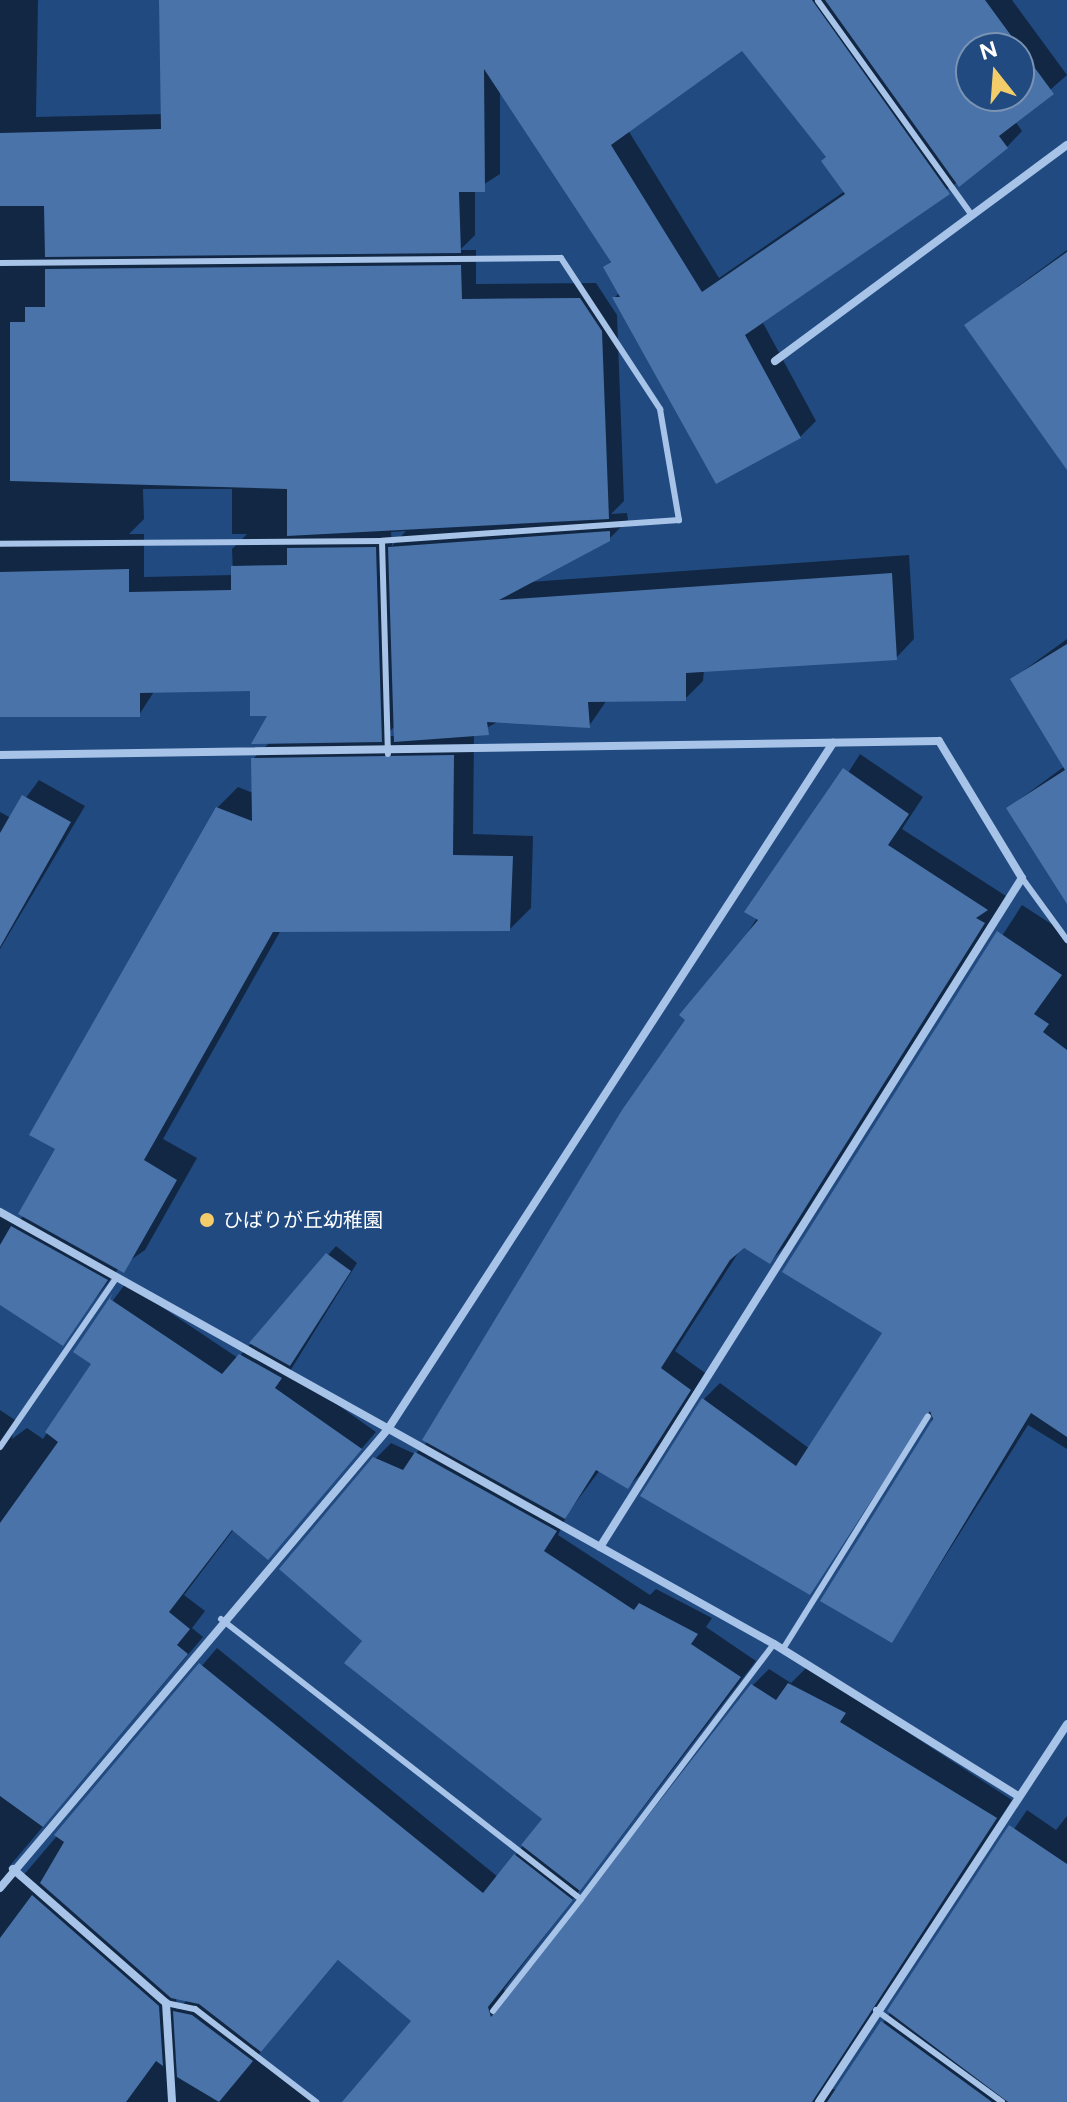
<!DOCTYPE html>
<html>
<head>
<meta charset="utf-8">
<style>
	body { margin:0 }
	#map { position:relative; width:1067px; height:2102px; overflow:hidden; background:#214a80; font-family:Figtree,"Noto Sans JP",sans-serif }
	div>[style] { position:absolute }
	.shadow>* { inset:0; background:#0007 }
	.building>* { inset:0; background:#4a73a9 }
	.lane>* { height:6px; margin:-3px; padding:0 3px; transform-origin:3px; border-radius:3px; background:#a7c3e7 }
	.street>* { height:8px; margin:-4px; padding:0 4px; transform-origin:4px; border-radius:4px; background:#a7c3e7 }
	.dots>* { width:22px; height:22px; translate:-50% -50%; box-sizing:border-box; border:4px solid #214a80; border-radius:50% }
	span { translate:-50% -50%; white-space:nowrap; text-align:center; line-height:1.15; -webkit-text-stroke:6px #214a80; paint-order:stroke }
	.poi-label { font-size:20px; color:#fff }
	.left { translate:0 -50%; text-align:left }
	.north { position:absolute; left:955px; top:32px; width:80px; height:80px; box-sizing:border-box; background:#214a80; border:2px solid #7a92b3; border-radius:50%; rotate:343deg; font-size:22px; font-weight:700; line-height:32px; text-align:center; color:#fff }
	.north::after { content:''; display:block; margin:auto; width:28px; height:36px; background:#f3cd69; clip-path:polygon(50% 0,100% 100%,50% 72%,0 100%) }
</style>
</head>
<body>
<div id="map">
	<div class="shadow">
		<div style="clip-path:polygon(evenodd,0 0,38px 0,36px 117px,163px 114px,161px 0,1012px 0,1067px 75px,1015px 121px,1022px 131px,1007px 147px,762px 321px,816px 421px,800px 437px,614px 298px,620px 292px,605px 267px,612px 260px,500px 88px,500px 174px,475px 190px,475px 235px,460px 250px,476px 250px,476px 284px,596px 283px,617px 315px,624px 501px,611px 514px,627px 513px,628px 520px,609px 539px,529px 582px,909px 555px,914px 639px,896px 658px,704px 670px,703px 681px,685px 699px,607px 700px,589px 726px,501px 720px,474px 735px,473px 834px,533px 836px,531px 908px,510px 929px,281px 930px,163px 1139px,197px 1158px,145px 1250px,119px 1268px,62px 1343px,0 1303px,0 1212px,17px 1223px,24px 1215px,217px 808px,238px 787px,253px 793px,253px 759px,270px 742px,270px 714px,252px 689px,155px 690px,139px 715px,0 716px,0 0,743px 48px,828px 156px,845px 191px,719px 278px,628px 130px,743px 48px,0 0,971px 48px,1019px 48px,1019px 96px,971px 96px,971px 48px,0 0,143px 489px,232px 489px,232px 534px,247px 534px,232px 549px,233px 575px,144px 577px,144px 534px,129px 534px,144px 519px,143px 489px,0 0,406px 531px,392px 546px,391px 532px,406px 531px,0 0,395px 726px,396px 736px,385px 736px,395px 726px)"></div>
		<div style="clip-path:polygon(1067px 250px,1067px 468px,966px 325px)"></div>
		<div style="clip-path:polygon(1067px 639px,1067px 900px,1008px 808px,1065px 766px,1012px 679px)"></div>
		<div style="clip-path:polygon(evenodd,860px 754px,923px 797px,902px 829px,1006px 896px,785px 1246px,770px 1262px,742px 1247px,675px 1351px,705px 1373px,644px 1471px,628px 1487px,600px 1470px,568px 1513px,558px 1535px,650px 1595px,656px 1589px,712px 1618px,706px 1627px,756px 1661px,504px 1989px,509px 2000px,753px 1685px,769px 1669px,791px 1683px,807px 1667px,1012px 1800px,827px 2088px,838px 2090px,1027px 1810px,1056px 1830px,1067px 1816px,1067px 2102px,345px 2102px,414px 2021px,340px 1958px,255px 2059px,314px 2102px,0 2102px,0 1410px,15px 1420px,12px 1439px,27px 1428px,43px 1439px,94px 1363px,75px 1351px,126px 1283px,238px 1358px,336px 1246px,357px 1263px,290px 1371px,376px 1432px,268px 1557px,234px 1529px,184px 1595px,205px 1611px,192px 1628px,203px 1637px,8px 1868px,19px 1880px,28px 1870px,217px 1648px,498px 1877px,545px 1818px,365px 1641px,375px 1459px,391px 1443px,415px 1454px,428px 1441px,860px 754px,176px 1997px,187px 2000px,177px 2010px,176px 1997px)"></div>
		<div style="clip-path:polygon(39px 780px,85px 806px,0 949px,0 812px,11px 818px)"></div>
		<div style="clip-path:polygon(1022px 905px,1067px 934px,1067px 1449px,1028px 1425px,892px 1641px,933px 1412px,809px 1592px,704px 1399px,720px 1383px,810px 1449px,885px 1333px,785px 1271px)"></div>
	</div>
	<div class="building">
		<div style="clip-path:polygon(evenodd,159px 0,812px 0,950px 194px,745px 335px,801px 438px,716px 484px,612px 297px,620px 297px,603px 267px,611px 262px,484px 69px,485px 192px,459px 192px,461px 253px,45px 257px,44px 206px,0 206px,0 133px,161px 129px,159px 0,742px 51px,826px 157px,821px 161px,845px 194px,702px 292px,611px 145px,742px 51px)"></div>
		<div style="clip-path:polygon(evenodd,825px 0,985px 0,1054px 94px,999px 136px,1008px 148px,959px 187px,825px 0,971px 48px,1019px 48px,1019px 96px,971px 96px,971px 48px)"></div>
		<div style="clip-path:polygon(1067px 252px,1067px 470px,964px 325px)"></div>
		<div style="clip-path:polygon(461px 265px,462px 299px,580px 298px,602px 331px,609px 519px,287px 536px,287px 489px,10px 481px,10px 322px,25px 322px,25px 307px,45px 307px,45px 269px)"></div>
		<div style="clip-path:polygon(610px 531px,610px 541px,499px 600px,892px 573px,897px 660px,686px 673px,686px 701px,588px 702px,590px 728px,487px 722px,489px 735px,394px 742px,388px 547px)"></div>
		<div style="clip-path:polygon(376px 547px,382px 742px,251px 744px,267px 716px,250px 716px,250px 691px,140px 693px,140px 717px,0 717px,0 572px,129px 569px,129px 592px,231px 590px,231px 566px,287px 565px,287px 548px)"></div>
		<div style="clip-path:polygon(1067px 644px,1067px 904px,1006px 808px,1065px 770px,1010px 679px)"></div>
		<div style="clip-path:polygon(454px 755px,453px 855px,513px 856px,510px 931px,273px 932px,144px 1160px,177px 1180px,124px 1273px,18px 1214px,55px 1149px,29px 1135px,216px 807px,252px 821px,251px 758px)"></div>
		<div style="clip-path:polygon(843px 768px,909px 814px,888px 845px,988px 910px,976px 918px,985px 923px,770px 1264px,744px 1248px,730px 1260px,661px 1368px,691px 1390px,628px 1489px,596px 1470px,565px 1519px,422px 1440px,622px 1110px,685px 1020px,679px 1015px,758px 920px,744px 912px)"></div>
		<div style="clip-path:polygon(22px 795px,71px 822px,0 947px,0 833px)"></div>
		<div style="clip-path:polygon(997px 931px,1062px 975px,1034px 1014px,1049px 1024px,1043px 1032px,1067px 1050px,1067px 1437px,1031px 1413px,892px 1643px,820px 1601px,933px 1419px,930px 1411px,810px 1595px,640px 1496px,702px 1398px,796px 1466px,882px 1333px,782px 1272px)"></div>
		<div style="clip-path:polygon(11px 1226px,108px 1280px,63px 1346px,0 1305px,0 1245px)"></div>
		<div style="clip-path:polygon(326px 1253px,351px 1271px,290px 1366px,249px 1343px)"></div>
		<div style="clip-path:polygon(113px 1293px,110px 1299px,222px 1374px,239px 1354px,282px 1378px,275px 1388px,362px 1449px,268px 1560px,232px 1530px,169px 1612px,190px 1629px,177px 1645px,188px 1654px,43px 1827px,0 1796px,0 1523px,58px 1442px,45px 1432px,91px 1364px,73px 1352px)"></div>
		<div style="clip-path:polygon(415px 1452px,557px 1531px,544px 1551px,634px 1610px,639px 1603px,698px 1634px,691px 1644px,741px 1677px,580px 1891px,521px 1845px,542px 1819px,344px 1663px,362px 1641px,279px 1569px,373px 1457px,403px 1470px)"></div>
		<div style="clip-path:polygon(199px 1663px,483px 1893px,514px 1854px,573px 1900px,488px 2007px,491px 2017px,751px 1684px,776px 1700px,788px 1683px,846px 1713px,840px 1722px,997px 1818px,812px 2102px,342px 2102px,411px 2021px,338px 1960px,261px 2052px,199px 2004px,171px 1998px,40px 1883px,64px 1842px,54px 1835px)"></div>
		<div style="clip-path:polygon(1009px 1825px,1067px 1864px,1067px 2102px,1008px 2102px,887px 2011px)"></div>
		<div style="clip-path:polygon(32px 1895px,159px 2006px,163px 2066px,156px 2061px,126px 2102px,0 2102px,0 1938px)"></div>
		<div style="clip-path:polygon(173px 2011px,192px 2015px,253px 2061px,219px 2102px,177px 2077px)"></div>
		<div style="clip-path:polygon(881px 2021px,992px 2102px,827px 2102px)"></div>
	</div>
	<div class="lane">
		<div style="left:818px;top:1px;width:264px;rotate:54.3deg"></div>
		<div style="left:0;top:263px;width:561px;rotate:-0.51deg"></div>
		<div style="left:561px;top:258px;width:181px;rotate:56.7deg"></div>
		<div style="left:660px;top:409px;width:113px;rotate:80.3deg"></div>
		<div style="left:679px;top:520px;width:298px;rotate:176deg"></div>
		<div style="left:382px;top:541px;width:382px;rotate:179.6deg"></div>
		<div style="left:382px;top:541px;width:213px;rotate:88.4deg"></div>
		<div style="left:1022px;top:878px;width:77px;rotate:54deg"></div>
		<div style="left:0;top:1447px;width:206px;rotate:-55.5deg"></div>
		<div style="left:221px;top:1619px;width:456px;rotate:37.9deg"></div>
		<div style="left:581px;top:1899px;width:320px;rotate:-52.9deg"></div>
		<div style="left:783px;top:1649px;width:274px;rotate:-58.1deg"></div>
		<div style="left:166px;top:2003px;width:30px;rotate:12deg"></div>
		<div style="left:195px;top:2009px;width:153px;rotate:37.5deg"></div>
		<div style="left:876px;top:2010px;width:156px;rotate:36.1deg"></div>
		<div style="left:493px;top:2011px;width:142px;rotate:-51.8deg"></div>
	</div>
	<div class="street">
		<div style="left:775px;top:361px;width:363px;rotate:-36.5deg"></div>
		<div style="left:0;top:755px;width:939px;rotate:-0.85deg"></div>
		<div style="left:939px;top:741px;width:160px;rotate:58.8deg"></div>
		<div style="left:1022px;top:878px;width:791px;rotate:122.24deg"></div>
		<div style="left:0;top:1212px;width:886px;rotate:29.17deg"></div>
		<div style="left:774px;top:1644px;width:287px;rotate:31.9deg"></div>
		<div style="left:13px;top:1869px;width:203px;rotate:41.2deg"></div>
		<div style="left:166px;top:2003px;width:99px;rotate:86.5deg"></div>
		<div style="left:0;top:1888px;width:601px;rotate:-49.79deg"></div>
		<div style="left:388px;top:1429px;width:818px;rotate:-57.03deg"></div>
		<div style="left:819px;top:2102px;width:452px;rotate:-56.7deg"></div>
	</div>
	<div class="dots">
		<div style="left:207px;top:1220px;background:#f3cd69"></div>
	</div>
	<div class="poi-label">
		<span class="left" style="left:223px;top:1220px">ひばりが丘幼稚園</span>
	</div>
	<div class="north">N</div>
</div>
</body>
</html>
